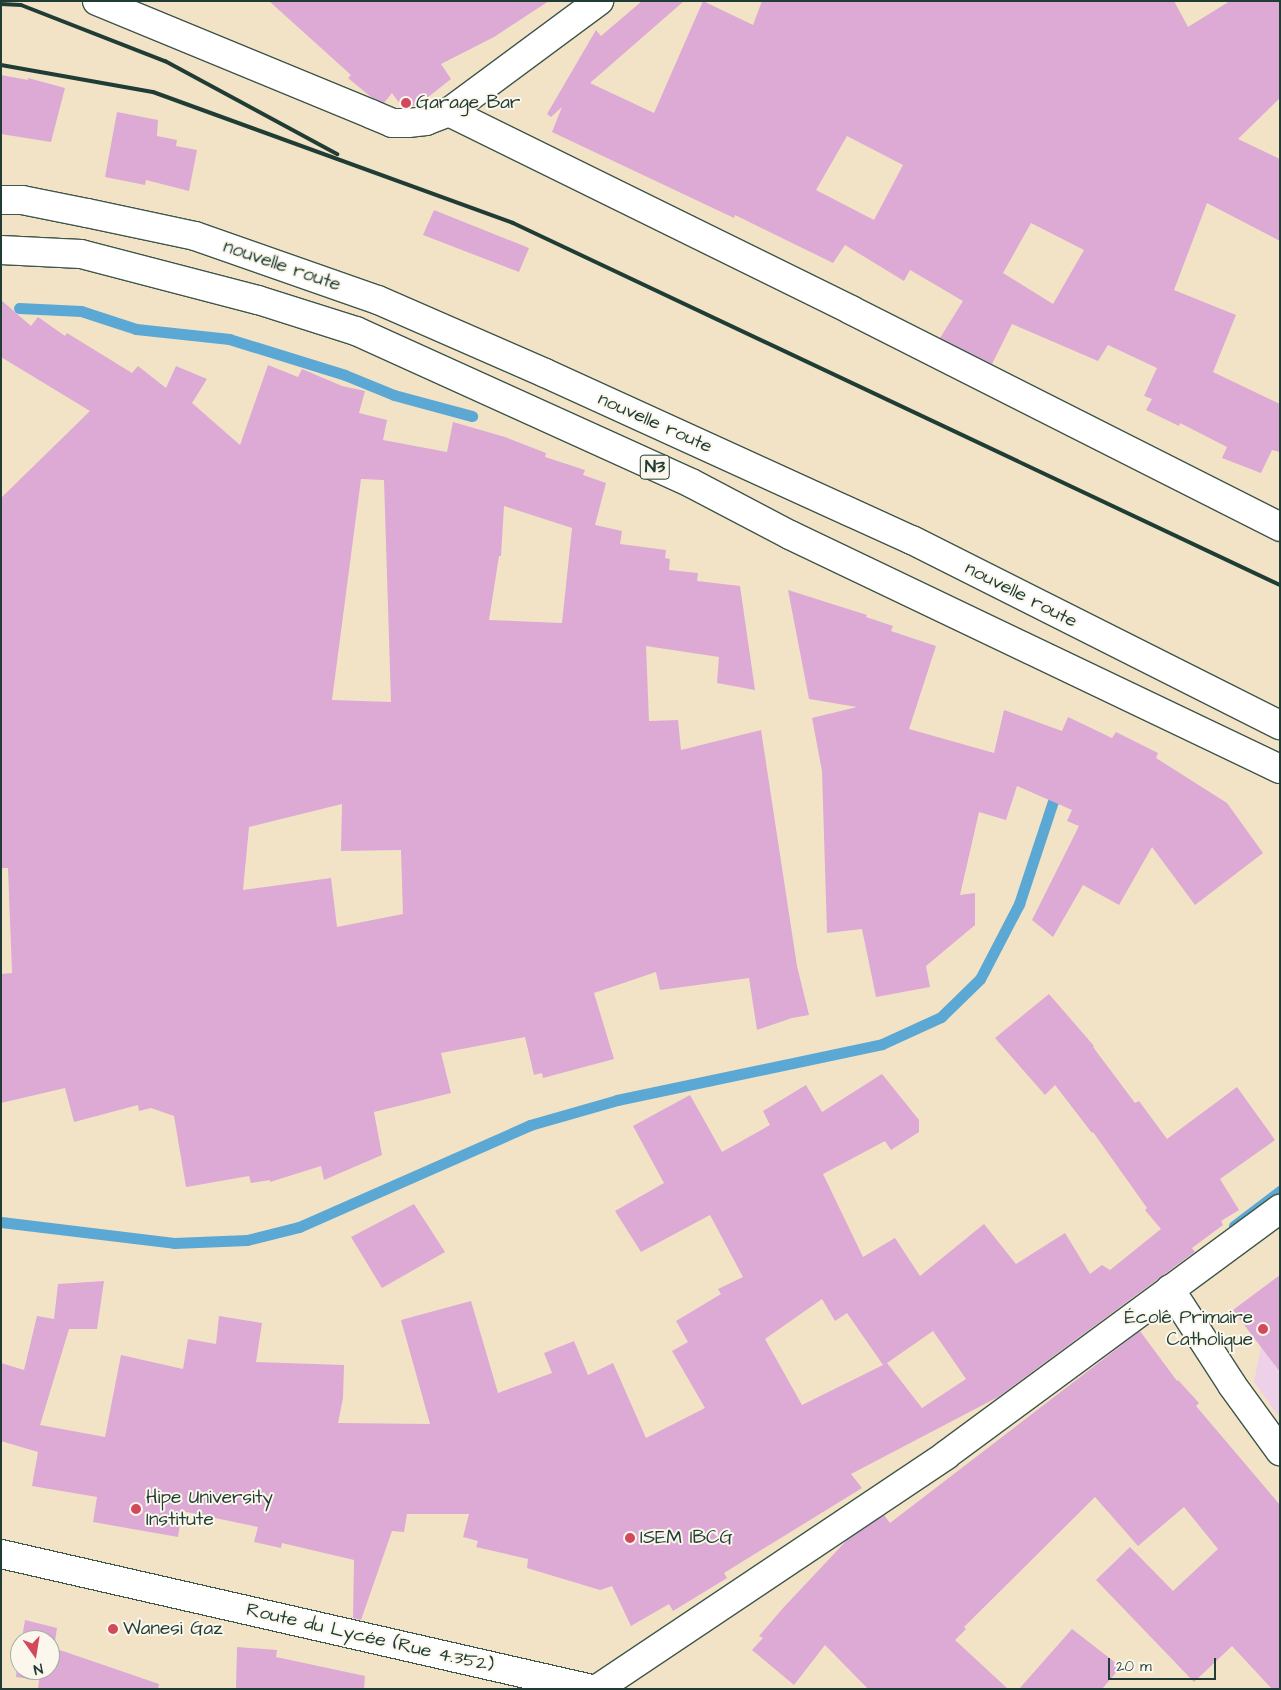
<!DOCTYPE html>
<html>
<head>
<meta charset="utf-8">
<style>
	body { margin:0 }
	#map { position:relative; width:1281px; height:1690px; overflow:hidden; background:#f2e3c7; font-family:"Architects Daughter",sans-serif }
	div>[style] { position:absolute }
	.built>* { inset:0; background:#eed0e8 }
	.stream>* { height:11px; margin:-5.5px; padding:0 5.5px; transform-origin:5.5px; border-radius:5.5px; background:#5ba8d4 }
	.building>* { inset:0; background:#dcaad5 }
	.roads { filter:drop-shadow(1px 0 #3f564a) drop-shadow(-1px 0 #3f564a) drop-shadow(0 1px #3f564a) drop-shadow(0 -1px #3f564a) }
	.minor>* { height:28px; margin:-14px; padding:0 14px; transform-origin:14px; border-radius:14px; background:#fff }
	.major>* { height:28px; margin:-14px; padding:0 14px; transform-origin:14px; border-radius:14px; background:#fff }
	.highway>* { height:28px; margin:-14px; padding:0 14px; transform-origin:14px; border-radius:14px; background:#fff }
	.rail>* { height:4px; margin:-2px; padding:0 2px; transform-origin:2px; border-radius:2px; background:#1f3d34 }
	.dots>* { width:14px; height:14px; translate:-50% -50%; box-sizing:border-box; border:2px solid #fbf7ec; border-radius:50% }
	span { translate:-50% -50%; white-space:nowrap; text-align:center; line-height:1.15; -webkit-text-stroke:4px #fbf7ec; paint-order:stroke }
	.shield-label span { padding:1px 4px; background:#fbf7ec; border:1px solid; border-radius:4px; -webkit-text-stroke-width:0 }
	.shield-label { font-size:18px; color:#1f3d34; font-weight:700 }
	.poi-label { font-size:19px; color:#1f3d34 }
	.left { translate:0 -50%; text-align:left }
	.right { translate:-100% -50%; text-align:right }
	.street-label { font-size:19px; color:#1f3d34 }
	.frame { position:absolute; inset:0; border:2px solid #1f3d34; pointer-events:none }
	.north { position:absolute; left:10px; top:1630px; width:50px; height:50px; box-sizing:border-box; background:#fbf7ec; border:1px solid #a3ada2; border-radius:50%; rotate:167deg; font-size:14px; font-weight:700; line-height:20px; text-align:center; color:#1f3d34 }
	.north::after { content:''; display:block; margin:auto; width:18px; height:22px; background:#d1495b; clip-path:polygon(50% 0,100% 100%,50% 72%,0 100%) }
	.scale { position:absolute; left:1108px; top:1658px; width:108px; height:22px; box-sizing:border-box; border:2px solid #1f3d34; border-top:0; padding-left:6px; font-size:15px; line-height:18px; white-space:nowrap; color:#1f3d34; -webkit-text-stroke:4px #fbf7ec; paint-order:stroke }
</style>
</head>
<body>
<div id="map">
	<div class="built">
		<div style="clip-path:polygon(1280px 1275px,1280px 1418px,1254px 1382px,1261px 1347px,1233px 1310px)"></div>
	</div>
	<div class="stream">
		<div style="left:19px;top:308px;width:62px;rotate:2.8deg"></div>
		<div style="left:81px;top:311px;width:58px;rotate:18.1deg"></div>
		<div style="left:136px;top:329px;width:94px;rotate:6.1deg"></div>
		<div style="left:229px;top:339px;width:121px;rotate:17.2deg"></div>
		<div style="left:345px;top:375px;width:53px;rotate:22.2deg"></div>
		<div style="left:394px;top:395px;width:81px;rotate:15.1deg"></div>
		<div style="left:1px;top:1222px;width:174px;rotate:6.9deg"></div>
		<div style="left:174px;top:1243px;width:73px;rotate:-2.4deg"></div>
		<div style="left:247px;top:1240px;width:54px;rotate:-14deg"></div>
		<div style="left:299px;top:1227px;width:253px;rotate:-23.8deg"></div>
		<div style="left:530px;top:1125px;width:91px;rotate:-16deg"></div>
		<div style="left:617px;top:1100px;width:271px;rotate:-11.9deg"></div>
		<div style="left:882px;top:1044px;width:65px;rotate:-24.6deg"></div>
		<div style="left:941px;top:1017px;width:54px;rotate:-44.3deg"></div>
		<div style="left:980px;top:979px;width:85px;rotate:-62.5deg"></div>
		<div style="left:1019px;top:904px;width:121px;rotate:-71.7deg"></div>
		<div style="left:1234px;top:1226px;width:58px;rotate:-37.3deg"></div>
	</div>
	<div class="building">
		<div style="clip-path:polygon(269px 1px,549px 1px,494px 37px,441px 64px,451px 79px,418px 105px,407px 107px,402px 107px,392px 93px,384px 103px,371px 97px,348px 78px,351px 75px)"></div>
		<div style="clip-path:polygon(evenodd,642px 1px,684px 1px,590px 83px,654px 113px,703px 1px,753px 25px,762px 1px,1174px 1px,1188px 27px,1230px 1px,1280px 1px,1280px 98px,1238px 139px,1280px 159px,1280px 241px,1207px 203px,1174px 290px,1236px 315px,1213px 372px,1280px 404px,1280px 452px,1272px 450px,1261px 473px,1222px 458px,1227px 447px,1180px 423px,1179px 426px,1146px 410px,1152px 399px,1144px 396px,1157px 368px,1108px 345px,1098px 361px,1012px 324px,992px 364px,940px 338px,963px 301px,910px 270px,904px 281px,845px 245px,833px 263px,735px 215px,734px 218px,552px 132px,562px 107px,551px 117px,547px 114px,596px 30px,601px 36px,642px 1px,847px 136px,903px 165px,874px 220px,816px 190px,847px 136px,642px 1px,1031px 223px,1084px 250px,1053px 304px,1003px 273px,1031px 223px)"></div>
		<div style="clip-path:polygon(1px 75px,28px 80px,28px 78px,65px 88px,51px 142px,1px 134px)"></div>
		<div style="clip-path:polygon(117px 112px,158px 120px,157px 136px,177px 140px,176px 146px,197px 150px,189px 191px,146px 180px,145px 185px,105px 177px)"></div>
		<div style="clip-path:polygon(434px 210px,529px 248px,519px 272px,423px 235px)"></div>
		<div style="clip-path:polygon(evenodd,1px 300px,31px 326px,38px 317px,65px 336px,67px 333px,132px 373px,138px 366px,166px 388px,176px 366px,207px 379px,192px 403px,240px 445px,268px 365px,298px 377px,302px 369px,342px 386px,365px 391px,359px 413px,387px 420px,383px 440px,447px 452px,453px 422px,505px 437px,546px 453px,545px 457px,585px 470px,583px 475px,606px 483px,595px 525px,622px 531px,620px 544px,666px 550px,665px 558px,670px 559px,669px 570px,698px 573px,697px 581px,740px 586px,755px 690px,717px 683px,719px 657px,646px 646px,649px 721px,678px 720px,681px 750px,761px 730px,797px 966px,809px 1015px,792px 1018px,757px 1030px,749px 978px,660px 990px,656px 972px,594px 993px,614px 1059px,543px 1078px,542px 1073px,534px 1075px,525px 1037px,441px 1053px,451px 1093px,374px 1112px,382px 1155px,324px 1180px,321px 1166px,270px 1182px,270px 1180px,251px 1183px,249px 1176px,186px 1187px,174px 1116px,151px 1108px,139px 1111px,138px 1105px,74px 1122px,65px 1088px,1px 1103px,1px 974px,12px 973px,8px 868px,1px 868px,1px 498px,90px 411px,1px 357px,1px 300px,361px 479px,384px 480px,391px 702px,332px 700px,361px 479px,1px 300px,504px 506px,572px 528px,562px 623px,489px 620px,499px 556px,501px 556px,504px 506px,1px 300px,342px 804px,341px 851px,401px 850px,403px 914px,337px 927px,331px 878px,243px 890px,249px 827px,342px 804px)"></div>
		<div style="clip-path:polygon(788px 590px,867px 615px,866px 617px,893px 626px,891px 631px,936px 646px,909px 729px,994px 753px,1004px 710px,1062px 731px,1068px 717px,1112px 738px,1116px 732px,1158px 753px,1156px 758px,1227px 803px,1263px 853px,1195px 905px,1152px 847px,1119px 905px,1083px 885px,1053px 937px,1032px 920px,1079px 826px,1067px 821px,1072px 810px,1017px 786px,1006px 820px,979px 812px,960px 895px,975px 893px,975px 925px,926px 966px,930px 987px,876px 997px,862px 929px,827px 933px,822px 771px,812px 718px,857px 707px,809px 699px)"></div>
		<div style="clip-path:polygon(evenodd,1049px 994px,1094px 1046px,1093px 1047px,1135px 1103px,1139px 1101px,1167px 1139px,1237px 1087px,1275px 1140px,1220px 1179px,1239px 1210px,1221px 1221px,1223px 1225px,1192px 1248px,1195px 1252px,1189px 1256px,998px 1397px,851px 1474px,862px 1488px,724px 1573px,727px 1578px,673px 1611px,669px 1604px,631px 1626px,612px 1586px,600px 1590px,527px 1568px,528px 1559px,476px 1547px,478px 1541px,463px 1537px,469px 1514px,407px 1514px,404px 1532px,392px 1531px,361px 1620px,353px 1618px,354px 1560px,282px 1543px,281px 1548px,254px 1542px,258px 1527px,182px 1511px,178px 1537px,93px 1522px,97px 1497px,32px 1486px,38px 1452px,1px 1441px,1px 1363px,24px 1370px,37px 1316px,54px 1319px,58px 1284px,104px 1281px,97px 1329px,69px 1329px,40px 1425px,105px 1437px,121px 1355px,183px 1369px,188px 1339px,216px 1344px,219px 1316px,262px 1323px,256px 1362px,344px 1365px,343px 1398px,338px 1423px,430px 1424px,401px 1320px,471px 1301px,498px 1393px,552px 1373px,544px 1353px,574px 1341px,588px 1375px,613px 1363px,646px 1438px,705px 1408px,672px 1351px,688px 1342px,676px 1321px,721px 1294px,718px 1289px,743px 1277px,710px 1215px,641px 1252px,615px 1211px,664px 1183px,633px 1126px,690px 1095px,722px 1152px,770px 1125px,763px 1111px,806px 1085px,822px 1112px,882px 1074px,919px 1120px,919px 1132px,891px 1150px,885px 1141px,823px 1174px,863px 1257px,895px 1238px,920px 1276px,984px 1224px,1016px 1264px,1065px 1233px,1090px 1274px,1102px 1265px,1110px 1270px,1161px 1229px,1145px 1210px,1147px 1208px,1093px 1132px,1092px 1133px,1055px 1085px,1045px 1095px,995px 1038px,1049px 994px,822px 1299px,835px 1321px,847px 1313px,883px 1365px,802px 1405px,765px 1339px,822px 1299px,1049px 994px,933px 1331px,966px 1379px,922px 1408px,887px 1363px,933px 1331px)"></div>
		<div style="clip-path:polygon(414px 1204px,445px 1252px,382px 1288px,351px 1237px)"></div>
		<div style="clip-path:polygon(1280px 1275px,1280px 1372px,1233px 1310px)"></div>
		<div style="clip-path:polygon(1140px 1331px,1177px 1381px,1178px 1380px,1199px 1403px,1196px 1406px,1280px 1505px,1280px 1689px,1272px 1689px,1232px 1646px,1194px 1682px,1096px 1580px,1130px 1547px,1173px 1591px,1218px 1549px,1184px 1507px,1138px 1546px,1095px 1497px,964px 1627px,966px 1629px,955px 1640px,1008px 1689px,868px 1689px,825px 1645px,794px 1685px,752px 1650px,763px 1638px,759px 1636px,784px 1607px,847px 1540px,884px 1515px,890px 1523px)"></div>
		<div style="clip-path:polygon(evenodd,25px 1620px,57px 1628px,54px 1648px,159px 1684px,158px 1689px,38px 1689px,39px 1680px,16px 1677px,20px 1638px,22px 1638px,25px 1620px,20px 1640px,50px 1640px,50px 1670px,20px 1670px,20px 1640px)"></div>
		<div style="clip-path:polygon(1072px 1629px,1121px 1667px,1102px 1689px,1019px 1689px)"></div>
		<div style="clip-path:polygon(237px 1647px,277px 1650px,276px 1657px,365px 1676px,364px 1689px,236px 1688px)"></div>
	</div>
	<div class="roads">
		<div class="minor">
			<div style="left:97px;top:1px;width:296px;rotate:22.4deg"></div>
			<div style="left:371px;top:114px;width:23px;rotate:23deg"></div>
			<div style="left:392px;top:123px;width:16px"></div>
			<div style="left:408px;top:123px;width:18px;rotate:-6deg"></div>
			<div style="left:426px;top:121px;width:25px;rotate:-21deg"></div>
			<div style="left:449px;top:112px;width:187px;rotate:-36.5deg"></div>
			<div style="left:449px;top:112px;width:448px;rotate:26.2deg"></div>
			<div style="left:851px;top:310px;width:481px;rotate:26.8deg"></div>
			<div style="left:1170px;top:1289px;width:114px;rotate:57.1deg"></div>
			<div style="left:1232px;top:1385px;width:82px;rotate:54deg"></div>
			<div style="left:597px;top:1689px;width:420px;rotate:-33.8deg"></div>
			<div style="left:946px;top:1455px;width:415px;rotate:-36.4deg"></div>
		</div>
		<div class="major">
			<div style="left:1px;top:1554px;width:606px;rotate:12.87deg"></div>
		</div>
		<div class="highway">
			<div style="left:1px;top:200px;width:21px"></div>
			<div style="left:22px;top:200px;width:66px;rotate:11.3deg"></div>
			<div style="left:87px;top:213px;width:110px;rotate:12deg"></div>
			<div style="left:195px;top:236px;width:194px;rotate:19.3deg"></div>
			<div style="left:378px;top:300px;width:182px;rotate:23.6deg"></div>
			<div style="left:545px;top:373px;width:403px;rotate:24.5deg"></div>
			<div style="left:912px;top:540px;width:412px;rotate:26.7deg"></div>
			<div style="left:1px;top:250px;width:80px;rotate:2.9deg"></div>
			<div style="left:81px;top:254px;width:183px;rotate:14.6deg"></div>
			<div style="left:258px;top:300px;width:103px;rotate:17.6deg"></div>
			<div style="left:356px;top:331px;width:368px;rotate:24.4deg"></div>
			<div style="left:691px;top:483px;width:112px;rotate:27.7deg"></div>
			<div style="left:790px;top:535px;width:543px;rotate:25.53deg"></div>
		</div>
	</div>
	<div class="rail">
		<div style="left:1px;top:4px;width:20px;rotate:3deg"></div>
		<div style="left:21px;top:5px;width:155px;rotate:21.3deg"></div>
		<div style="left:165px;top:61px;width:196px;rotate:28.4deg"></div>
		<div style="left:1px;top:65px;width:154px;rotate:10.1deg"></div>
		<div style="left:153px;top:92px;width:383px;rotate:20deg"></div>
		<div style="left:513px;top:223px;width:848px;rotate:25.27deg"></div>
	</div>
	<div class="dots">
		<div style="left:406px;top:103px;background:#d1495b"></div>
		<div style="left:1263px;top:1329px;background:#d1495b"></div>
		<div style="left:136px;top:1509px;background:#d1495b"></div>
		<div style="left:630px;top:1538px;background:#d1495b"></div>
		<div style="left:113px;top:1629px;background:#d1495b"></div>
	</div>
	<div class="shield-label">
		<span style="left:655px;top:467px">N3</span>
	</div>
	<div class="poi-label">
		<span class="left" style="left:416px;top:103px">Garage Bar</span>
		<span class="right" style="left:1253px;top:1329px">École Primaire<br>Catholique</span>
		<span class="left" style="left:146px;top:1509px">Hipe University<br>Institute</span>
		<span class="left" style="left:640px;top:1538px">ISEM IBCG</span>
		<span class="left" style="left:123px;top:1629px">Wanesi Gaz</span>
	</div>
	<div class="street-label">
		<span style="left:282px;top:266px;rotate:19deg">nouvelle route</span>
		<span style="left:655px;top:423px;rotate:24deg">nouvelle route</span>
		<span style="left:1021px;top:595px;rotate:27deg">nouvelle route</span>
		<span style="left:370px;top:1638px;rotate:13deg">Route du Lycée (Rue 4.352)</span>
	</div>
	<div class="frame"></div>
	<div class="north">N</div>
	<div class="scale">20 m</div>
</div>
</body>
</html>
